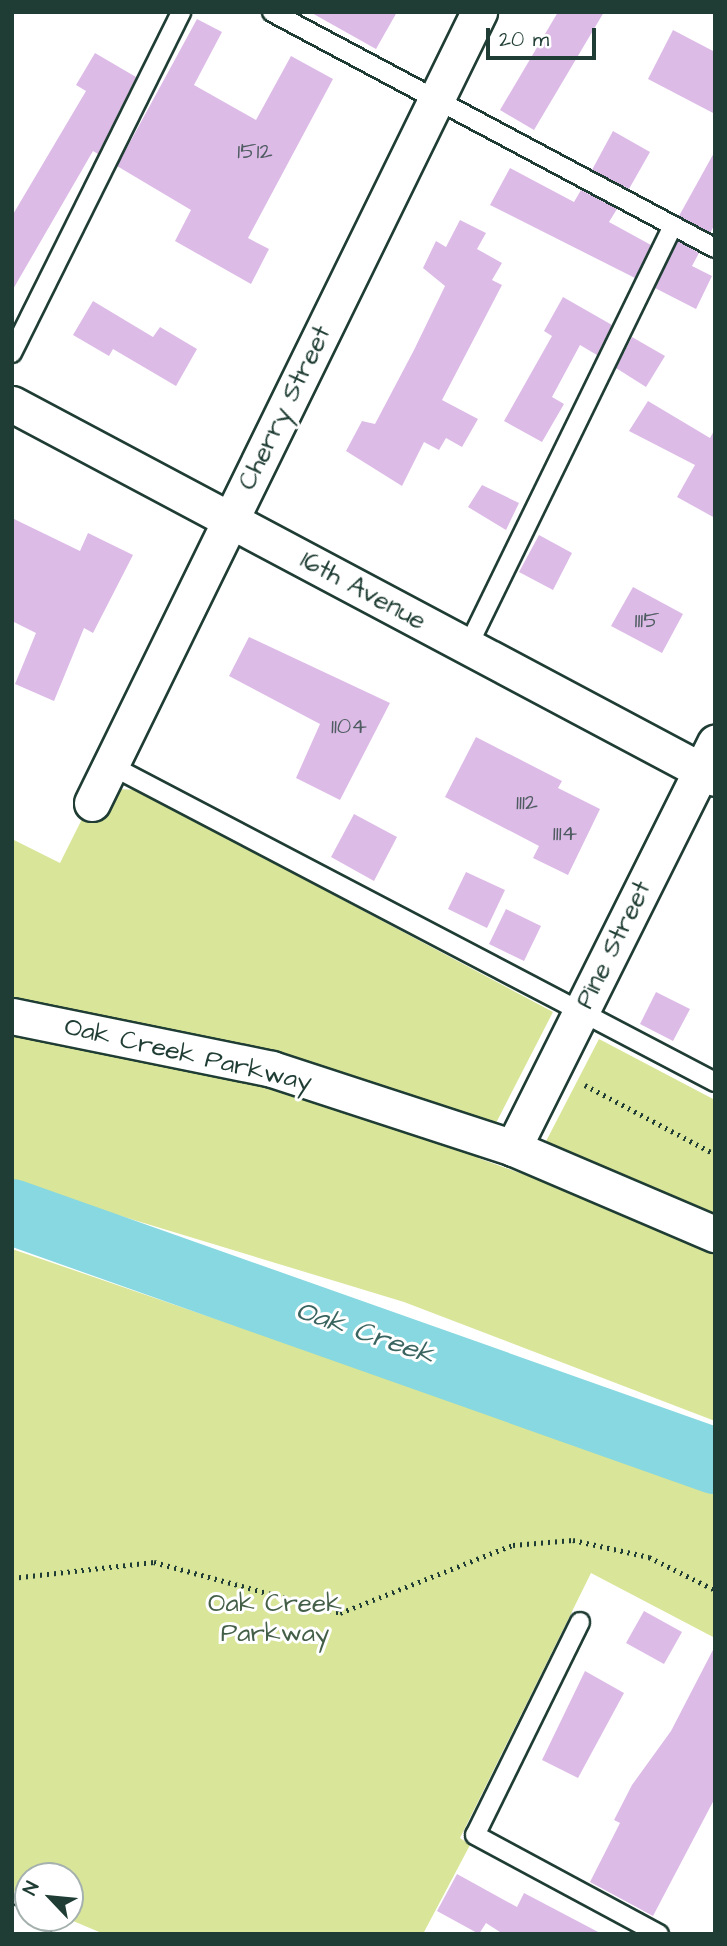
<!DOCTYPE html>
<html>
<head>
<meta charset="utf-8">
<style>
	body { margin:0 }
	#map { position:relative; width:727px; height:1946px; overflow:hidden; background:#fff; font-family:"Architects Daughter",sans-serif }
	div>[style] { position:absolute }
	.green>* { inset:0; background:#d9e598 }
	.river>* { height:66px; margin:-33px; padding:0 33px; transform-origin:33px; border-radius:33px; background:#87d8e0 }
	.building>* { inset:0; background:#ddbbe7 }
	.path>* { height:4.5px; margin-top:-2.25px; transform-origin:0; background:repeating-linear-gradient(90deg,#1f3d34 0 2px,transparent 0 7px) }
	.roads { filter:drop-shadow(2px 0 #1f3d34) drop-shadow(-2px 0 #1f3d34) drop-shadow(0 2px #1f3d34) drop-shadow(0 -2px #1f3d34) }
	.lane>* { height:18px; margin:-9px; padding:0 9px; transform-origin:9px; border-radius:9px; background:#fff }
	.street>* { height:35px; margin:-17.5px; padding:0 17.5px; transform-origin:17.5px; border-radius:17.5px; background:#fff }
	span { translate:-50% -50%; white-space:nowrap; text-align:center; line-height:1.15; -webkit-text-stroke:6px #fff; paint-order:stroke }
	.number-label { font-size:23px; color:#4e5c61 }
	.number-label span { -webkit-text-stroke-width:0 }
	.street-label { font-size:26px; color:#1f3d34 }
	.park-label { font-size:26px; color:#445f48 }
	.water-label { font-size:28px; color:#39645f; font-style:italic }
	.frame { position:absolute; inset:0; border:14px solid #1f3d34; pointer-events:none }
	.north { position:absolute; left:14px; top:1862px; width:70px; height:70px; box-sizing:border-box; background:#fff; border:2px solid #a5b1ae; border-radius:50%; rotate:296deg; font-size:19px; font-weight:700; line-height:28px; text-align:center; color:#1f3d34 }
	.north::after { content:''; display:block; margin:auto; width:24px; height:32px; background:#1f3d34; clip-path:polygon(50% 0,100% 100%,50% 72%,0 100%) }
	.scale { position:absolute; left:486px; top:28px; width:110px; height:32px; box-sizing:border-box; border:4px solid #1f3d34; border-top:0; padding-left:9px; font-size:21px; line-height:24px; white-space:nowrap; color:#1f3d34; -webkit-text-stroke:5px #fff; paint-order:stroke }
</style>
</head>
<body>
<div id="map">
	<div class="green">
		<div style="clip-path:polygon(119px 789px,137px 790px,553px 1012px,478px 1158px,528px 1176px,599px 1039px,715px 1100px,715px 1421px,404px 1302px,12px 1183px,12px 839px,60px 863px,88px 807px,105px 816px)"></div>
		<div style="clip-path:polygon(12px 1249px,715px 1490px,715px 1638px,591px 1573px,460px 1838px,470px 1845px,423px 1934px,104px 1934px,66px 1918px,70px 1876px,28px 1876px,28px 1898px,12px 1890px)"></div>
	</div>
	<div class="river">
		<div style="left:12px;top:1212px;width:746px;rotate:19.5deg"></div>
	</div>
	<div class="building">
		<div style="clip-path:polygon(310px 12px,397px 12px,376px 49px)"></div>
		<div style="clip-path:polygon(558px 12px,604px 12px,534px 130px,500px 110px)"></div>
		<div style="clip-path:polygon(197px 19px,222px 32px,194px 85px,256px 120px,291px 56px,333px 79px,248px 238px,269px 249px,251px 284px,175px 241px,191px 210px,117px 166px)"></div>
		<div style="clip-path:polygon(673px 30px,715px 52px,715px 114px,648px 79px)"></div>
		<div style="clip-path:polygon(95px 53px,136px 77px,98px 154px,93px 151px,12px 291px,12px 216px,86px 91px,76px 85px)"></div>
		<div style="clip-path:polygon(613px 131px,650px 152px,629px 189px,592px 170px)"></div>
		<div style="clip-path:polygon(715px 151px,715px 224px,710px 233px,679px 216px)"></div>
		<div style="clip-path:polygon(510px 168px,574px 202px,581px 190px,617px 209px,609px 222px,651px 245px,635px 278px,490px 205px)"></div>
		<div style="clip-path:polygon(460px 220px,486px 233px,477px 249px,502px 263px,492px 280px,502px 285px,442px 400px,478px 419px,462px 447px,446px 438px,439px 450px,424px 442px,402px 486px,346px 451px,362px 421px,375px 424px,414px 350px,445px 286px,423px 268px,436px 241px,446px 247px)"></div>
		<div style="clip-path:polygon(678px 241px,699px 253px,692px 266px,712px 276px,696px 309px,655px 288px)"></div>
		<div style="clip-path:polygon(563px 297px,612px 325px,597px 355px,580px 345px,552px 397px,564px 404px,542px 442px,504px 421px,552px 336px,544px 331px)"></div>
		<div style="clip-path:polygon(93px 301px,153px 337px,160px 327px,197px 349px,176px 386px,113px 349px,109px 356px,73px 335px)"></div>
		<div style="clip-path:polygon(632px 337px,665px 356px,646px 387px,616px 368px)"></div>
		<div style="clip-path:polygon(648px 401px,710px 438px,715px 429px,715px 518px,677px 497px,695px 465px,629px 431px)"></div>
		<div style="clip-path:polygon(482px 485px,519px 503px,506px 530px,468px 507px)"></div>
		<div style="clip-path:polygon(12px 518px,80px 551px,88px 533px,133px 555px,93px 633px,84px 628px,54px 701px,15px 684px,36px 633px,12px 621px)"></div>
		<div style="clip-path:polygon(539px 535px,572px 553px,553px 590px,519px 572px)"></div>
		<div style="clip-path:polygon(633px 587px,683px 614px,662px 653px,611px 626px)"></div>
		<div style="clip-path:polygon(249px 637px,390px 703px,340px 800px,296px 778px,320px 724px,229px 676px)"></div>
		<div style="clip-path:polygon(476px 737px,562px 781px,558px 788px,600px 809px,568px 875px,533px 858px,539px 846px,445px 797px)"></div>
		<div style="clip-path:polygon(354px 814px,397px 837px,374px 881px,331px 857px)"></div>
		<div style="clip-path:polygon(466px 872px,505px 890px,487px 928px,448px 909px)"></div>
		<div style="clip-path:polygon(506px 909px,541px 926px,524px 961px,489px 944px)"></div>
		<div style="clip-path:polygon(656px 992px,690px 1009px,673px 1041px,640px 1024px)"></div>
		<div style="clip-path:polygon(644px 1611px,682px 1632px,664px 1664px,626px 1643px)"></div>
		<div style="clip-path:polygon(715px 1646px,715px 1798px,653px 1916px,590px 1882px,620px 1823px,614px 1820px,632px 1785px,671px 1731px)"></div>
		<div style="clip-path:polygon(585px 1671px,624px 1693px,578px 1778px,542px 1760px)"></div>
		<div style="clip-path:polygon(457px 1874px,517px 1907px,524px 1893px,602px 1934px,503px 1934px,486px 1923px,479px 1934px,437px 1911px)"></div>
	</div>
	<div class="path">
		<div style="left:585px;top:1085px;width:147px;rotate:28deg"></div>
		<div style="left:12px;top:1578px;width:143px;rotate:-6.4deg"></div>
		<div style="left:154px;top:1562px;width:193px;rotate:15.3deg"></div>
		<div style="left:340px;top:1613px;width:186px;rotate:-21.5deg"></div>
		<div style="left:513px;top:1545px;width:60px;rotate:-4.8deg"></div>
		<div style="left:573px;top:1540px;width:78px;rotate:12.6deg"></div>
		<div style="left:649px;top:1557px;width:74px;rotate:26.6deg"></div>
	</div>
	<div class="roads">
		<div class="lane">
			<div style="left:272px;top:12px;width:502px;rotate:28.05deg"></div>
			<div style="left:12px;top:353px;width:381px;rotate:-63.6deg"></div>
			<div style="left:468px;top:646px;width:467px;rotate:-64deg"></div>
			<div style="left:110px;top:765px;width:683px;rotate:27.65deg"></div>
			<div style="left:580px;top:1622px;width:237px;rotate:116.2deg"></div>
			<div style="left:475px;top:1835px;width:209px;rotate:28.3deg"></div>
		</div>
		<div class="street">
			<div style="left:12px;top:404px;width:796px;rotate:28.01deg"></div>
			<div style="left:92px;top:803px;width:881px;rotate:-63.93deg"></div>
			<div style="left:12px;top:1016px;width:265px;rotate:11.5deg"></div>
			<div style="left:272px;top:1069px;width:254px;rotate:18.1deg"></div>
			<div style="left:513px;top:1148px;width:220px;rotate:23.1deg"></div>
			<div style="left:513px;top:1148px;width:453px;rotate:-63.5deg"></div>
			<div style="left:12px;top:1923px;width:23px;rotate:29deg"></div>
		</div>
	</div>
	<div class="number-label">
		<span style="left:255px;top:151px">1512</span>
		<span style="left:647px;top:620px">1115</span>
		<span style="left:349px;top:726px">1104</span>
		<span style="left:527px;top:802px">1112</span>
		<span style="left:565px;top:833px">1114</span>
	</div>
	<div class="street-label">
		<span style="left:285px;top:408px;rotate:-64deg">Cherry Street</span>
		<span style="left:363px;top:591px;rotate:28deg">16th Avenue</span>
		<span style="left:614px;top:945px;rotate:-64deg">Pine Street</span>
		<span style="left:188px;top:1055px;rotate:13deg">Oak Creek Parkway</span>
	</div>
	<div class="park-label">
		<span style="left:275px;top:1619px">Oak Creek<br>Parkway</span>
	</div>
	<div class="water-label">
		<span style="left:365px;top:1333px;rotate:19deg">Oak Creek</span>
	</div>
	<div class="frame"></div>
	<div class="north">N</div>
	<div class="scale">20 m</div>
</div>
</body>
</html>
